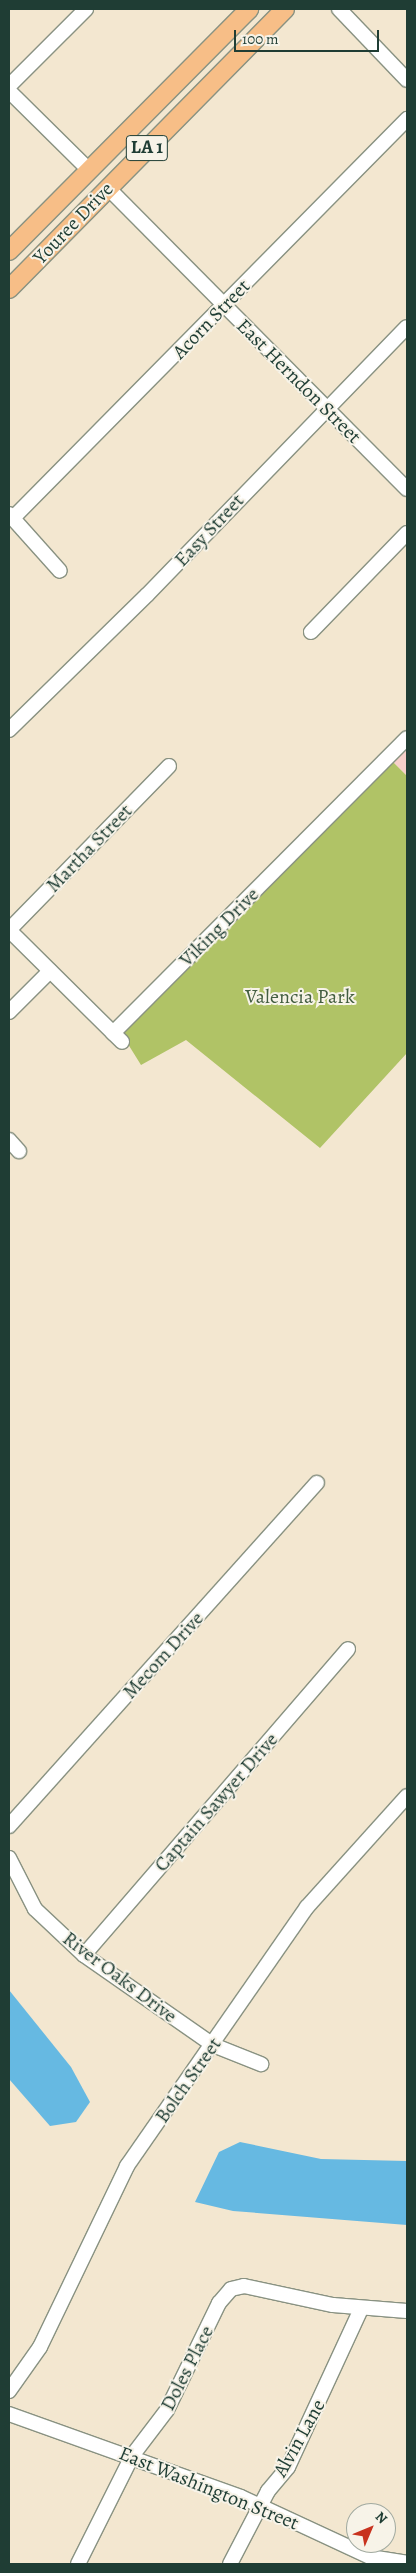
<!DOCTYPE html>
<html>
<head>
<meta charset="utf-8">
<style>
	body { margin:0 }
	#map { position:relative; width:416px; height:2573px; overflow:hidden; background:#f3e7d0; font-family:Alegreya,serif }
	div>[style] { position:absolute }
	.built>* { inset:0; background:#f7d0ca }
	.green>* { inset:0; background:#b0c366 }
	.water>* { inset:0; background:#66b9e2 }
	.roads { filter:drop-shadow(1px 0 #899282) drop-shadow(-1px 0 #899282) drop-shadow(0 1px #899282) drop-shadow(0 -1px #899282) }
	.minor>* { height:14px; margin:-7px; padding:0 7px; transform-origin:7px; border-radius:7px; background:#fff }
	.major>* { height:18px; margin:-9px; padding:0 9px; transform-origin:9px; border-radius:9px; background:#f7be87 }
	span { translate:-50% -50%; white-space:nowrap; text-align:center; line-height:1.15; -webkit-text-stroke:4px #f7f3e8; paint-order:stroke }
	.shield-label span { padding:1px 4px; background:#f7f3e8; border:1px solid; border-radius:4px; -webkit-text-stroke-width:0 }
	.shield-label { font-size:19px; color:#1f3d34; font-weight:700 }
	.street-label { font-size:20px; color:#1f3d34 }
	.park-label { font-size:20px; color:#435e40 }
	.frame { position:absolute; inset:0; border:10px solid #1f3d34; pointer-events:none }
	.north { position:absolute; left:346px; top:2503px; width:50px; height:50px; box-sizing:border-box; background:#f7f3e8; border:1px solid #a1aaa0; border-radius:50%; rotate:45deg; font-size:14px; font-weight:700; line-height:20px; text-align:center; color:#1f3d34 }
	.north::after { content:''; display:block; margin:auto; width:18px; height:22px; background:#c8321e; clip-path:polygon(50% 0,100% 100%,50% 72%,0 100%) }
	.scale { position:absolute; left:234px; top:30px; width:145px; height:22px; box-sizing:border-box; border:2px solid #1f3d34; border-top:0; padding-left:6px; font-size:15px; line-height:18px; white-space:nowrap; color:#1f3d34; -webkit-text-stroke:4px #f7f3e8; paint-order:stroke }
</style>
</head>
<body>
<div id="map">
	<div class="built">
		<div style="clip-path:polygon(407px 746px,407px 776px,392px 761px)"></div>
	</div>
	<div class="green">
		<div style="clip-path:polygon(388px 757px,407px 776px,407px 1053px,320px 1148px,186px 1040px,141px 1065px,118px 1028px)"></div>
	</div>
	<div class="water">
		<div style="clip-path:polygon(9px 1990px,71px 2067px,90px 2102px,76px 2122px,50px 2126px,9px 2079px)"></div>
		<div style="clip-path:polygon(240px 2142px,321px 2159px,407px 2161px,407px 2225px,233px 2211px,195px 2202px,219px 2152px)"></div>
	</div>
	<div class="roads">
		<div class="minor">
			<div style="left:339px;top:9px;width:98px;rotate:46.2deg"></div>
			<div style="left:9px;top:86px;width:109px;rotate:-45deg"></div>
			<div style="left:9px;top:91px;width:112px;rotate:44.6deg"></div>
			<div style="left:108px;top:188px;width:424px;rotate:45.2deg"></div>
			<div style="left:9px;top:514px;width:76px;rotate:48.2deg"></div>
			<div style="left:13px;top:518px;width:561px;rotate:-45.36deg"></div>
			<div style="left:311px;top:632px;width:138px;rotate:-45.9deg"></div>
			<div style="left:9px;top:730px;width:193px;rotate:-44.4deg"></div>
			<div style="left:147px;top:595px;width:373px;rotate:-45.9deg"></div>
			<div style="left:9px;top:930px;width:229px;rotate:-45.7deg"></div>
			<div style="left:9px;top:930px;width:159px;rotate:44.7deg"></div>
			<div style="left:9px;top:1012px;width:58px;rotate:-45deg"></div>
			<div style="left:113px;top:1033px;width:416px;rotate:-45.1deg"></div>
			<div style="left:9px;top:1140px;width:15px;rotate:48deg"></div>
			<div style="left:9px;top:1826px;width:461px;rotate:-48.1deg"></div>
			<div style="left:9px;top:1858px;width:57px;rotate:63deg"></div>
			<div style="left:35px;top:1909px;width:67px;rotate:43.2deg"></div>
			<div style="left:84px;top:1955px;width:157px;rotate:34.9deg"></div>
			<div style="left:213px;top:2045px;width:52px;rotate:21.6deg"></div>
			<div style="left:84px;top:1955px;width:404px;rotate:-49.2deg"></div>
			<div style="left:9px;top:2391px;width:54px;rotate:-54.8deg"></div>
			<div style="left:40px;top:2347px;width:201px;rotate:-64.3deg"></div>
			<div style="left:127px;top:2166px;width:315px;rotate:-55.2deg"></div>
			<div style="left:307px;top:1907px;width:149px;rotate:-48deg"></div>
			<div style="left:9px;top:2414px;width:246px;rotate:19.7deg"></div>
			<div style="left:241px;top:2497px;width:142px;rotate:24.9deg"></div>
			<div style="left:370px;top:2557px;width:37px;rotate:9deg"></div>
			<div style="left:78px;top:2564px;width:121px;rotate:-63.4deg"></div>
			<div style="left:132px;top:2456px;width:58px;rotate:-52.7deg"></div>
			<div style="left:167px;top:2410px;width:119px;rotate:-64.1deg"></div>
			<div style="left:219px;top:2303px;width:18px;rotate:-49deg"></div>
			<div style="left:231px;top:2289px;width:13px;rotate:-13deg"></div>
			<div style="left:244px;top:2286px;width:91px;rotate:12.1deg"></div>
			<div style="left:333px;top:2305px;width:74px;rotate:4.6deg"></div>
			<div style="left:230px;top:2564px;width:82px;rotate:-62.5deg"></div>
			<div style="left:268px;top:2491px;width:31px;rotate:-50deg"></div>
			<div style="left:288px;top:2467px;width:174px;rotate:-65.2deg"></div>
		</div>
		<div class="major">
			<div style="left:9px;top:251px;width:341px;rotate:-45.2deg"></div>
			<div style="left:9px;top:289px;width:393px;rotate:-45.4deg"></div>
		</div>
	</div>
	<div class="shield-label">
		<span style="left:147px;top:148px">LA 1</span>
	</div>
	<div class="street-label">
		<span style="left:73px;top:223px;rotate:-46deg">Youree Drive</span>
		<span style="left:211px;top:319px;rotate:-46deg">Acorn Street</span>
		<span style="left:299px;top:381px;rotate:45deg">East Herndon Street</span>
		<span style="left:209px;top:530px;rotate:-47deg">Easy Street</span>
		<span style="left:89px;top:848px;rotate:-46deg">Martha Street</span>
		<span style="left:219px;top:927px;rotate:-45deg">Viking Drive</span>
		<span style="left:163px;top:1655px;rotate:-48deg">Mecom Drive</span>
		<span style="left:216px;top:1802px;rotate:-49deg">Captain Sawyer Drive</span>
		<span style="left:120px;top:1977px;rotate:37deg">River Oaks Drive</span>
		<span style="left:188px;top:2080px;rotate:-55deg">Bolch Street</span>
		<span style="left:187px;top:2368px;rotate:-63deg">Doles Place</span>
		<span style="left:299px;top:2438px;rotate:-61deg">Alvin Lane</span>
		<span style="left:209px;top:2488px;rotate:22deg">East Washington Street</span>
	</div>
	<div class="park-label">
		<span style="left:300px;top:996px">Valencia Park</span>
	</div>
	<div class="frame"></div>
	<div class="north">N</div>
	<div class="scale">100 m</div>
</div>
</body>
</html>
